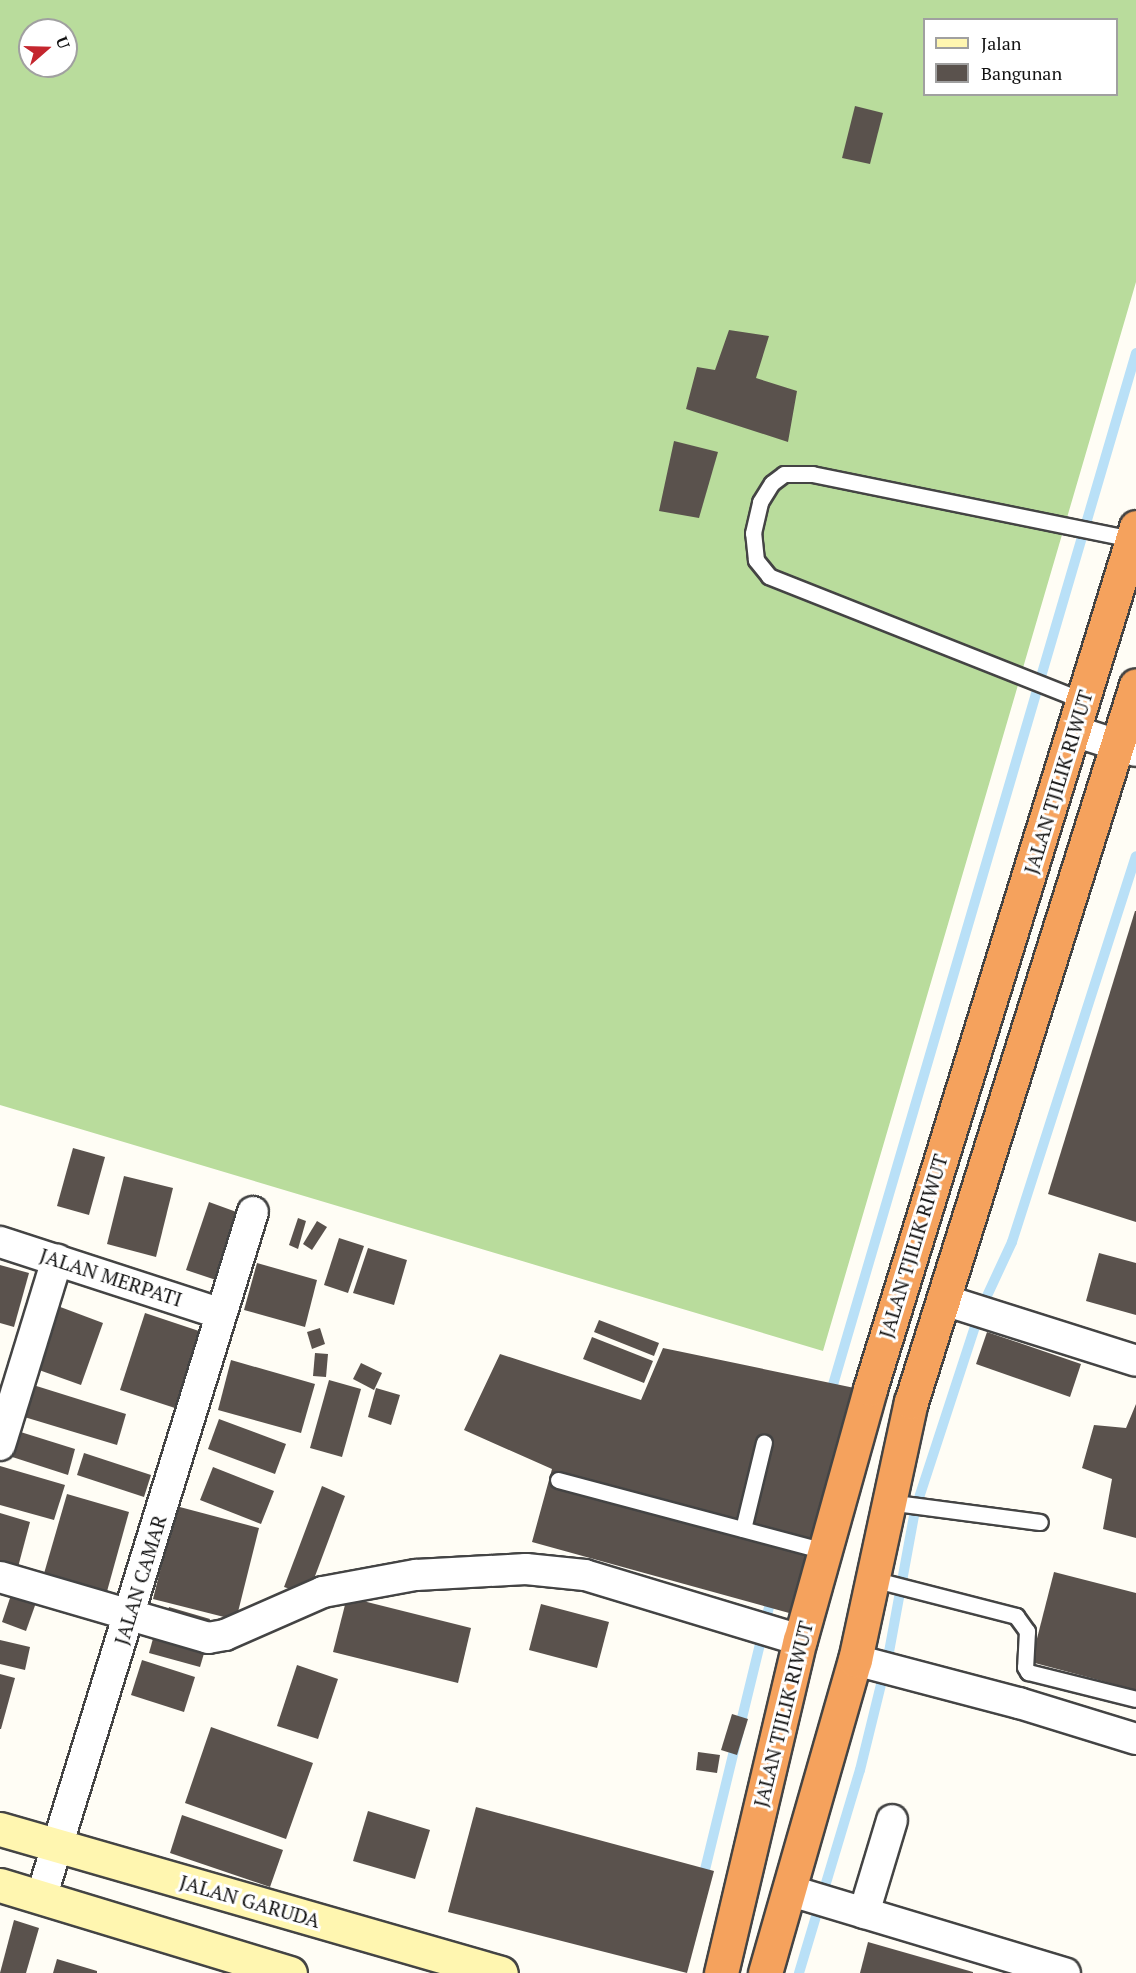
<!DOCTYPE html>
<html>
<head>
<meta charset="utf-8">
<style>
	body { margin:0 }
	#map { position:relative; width:1136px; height:1973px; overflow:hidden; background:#fffdf5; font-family:"PT Serif",serif }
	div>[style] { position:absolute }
	.forest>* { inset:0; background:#b9dc9c }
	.stream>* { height:10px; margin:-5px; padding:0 5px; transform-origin:5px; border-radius:5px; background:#b9e0f7 }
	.building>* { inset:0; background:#5a524d }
	.roads { filter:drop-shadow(2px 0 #444) drop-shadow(-2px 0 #444) drop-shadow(0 2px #444) drop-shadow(0 -2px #444) }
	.lane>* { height:15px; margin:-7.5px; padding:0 7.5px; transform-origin:7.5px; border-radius:7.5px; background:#fff }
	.street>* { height:30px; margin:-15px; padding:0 15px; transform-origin:15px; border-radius:15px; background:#fff }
	.secondary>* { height:33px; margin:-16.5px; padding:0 16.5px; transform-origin:16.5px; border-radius:16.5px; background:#fff6b0 }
	.highway>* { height:33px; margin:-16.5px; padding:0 16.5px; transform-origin:16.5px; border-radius:16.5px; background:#f5a25d }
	span { translate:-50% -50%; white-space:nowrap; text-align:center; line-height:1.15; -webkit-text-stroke:6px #fff; paint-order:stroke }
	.street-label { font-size:20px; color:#111 }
	.legend { position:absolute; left:923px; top:18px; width:195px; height:78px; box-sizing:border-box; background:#fff; border:2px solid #a0a0a0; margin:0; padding:8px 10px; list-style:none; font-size:18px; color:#111 }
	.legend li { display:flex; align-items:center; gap:12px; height:30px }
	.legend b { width:30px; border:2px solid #a0a0a0 }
	.north { position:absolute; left:18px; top:18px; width:60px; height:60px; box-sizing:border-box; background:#fff; border:2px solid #a0a0a0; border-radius:50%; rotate:70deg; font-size:16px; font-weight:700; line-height:24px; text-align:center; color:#111 }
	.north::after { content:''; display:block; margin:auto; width:21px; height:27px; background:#c4262e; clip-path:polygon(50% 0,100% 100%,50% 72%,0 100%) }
</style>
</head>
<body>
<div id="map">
	<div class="forest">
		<div style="clip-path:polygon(evenodd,0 0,1136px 0,1136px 282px,823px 1351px,0 1105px,0 0,924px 20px,1116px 20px,1116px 94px,924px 94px,924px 20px,0 0,30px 30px,66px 30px,66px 66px,30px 66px,30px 30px)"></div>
	</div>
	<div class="stream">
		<div style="left:830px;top:1395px;width:1086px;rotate:-73.63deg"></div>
		<div style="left:702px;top:1882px;width:296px;rotate:-76.3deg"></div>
		<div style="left:799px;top:1973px;width:212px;rotate:-73.3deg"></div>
		<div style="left:860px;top:1770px;width:122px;rotate:-76.2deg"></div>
		<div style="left:889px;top:1652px;width:144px;rotate:-79.6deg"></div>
		<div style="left:915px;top:1510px;width:209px;rotate:-71.9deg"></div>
		<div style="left:980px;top:1311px;width:76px;rotate:-65.1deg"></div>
		<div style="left:1012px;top:1242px;width:405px;rotate:-72.2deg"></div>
	</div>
	<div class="building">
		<div style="clip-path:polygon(855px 106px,883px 113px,870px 164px,842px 158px)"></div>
		<div style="clip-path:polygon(729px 330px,769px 336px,756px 378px,797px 391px,788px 442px,686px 409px,697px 367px,715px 370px)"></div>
		<div style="clip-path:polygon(674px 441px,718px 452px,699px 518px,659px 511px)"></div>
		<div style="clip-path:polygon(1135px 911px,1136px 911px,1136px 1222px,1048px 1194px)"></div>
		<div style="clip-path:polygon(73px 1148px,105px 1157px,89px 1215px,57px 1206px)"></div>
		<div style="clip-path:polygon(124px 1176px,173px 1188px,156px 1257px,107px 1244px)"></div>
		<div style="clip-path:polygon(209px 1202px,242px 1214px,219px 1281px,186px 1270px)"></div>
		<div style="clip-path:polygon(298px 1218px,306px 1221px,298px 1249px,289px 1245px)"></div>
		<div style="clip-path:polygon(317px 1221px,327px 1227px,312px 1250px,303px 1244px)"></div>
		<div style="clip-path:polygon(339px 1238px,364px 1246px,348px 1293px,324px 1285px)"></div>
		<div style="clip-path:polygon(368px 1248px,407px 1260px,394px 1305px,353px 1293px)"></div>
		<div style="clip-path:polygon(1099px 1253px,1136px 1263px,1136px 1315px,1086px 1301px)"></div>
		<div style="clip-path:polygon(257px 1263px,317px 1280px,305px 1327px,244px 1310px)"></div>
		<div style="clip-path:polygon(0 1265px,29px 1273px,14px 1327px,0 1323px)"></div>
		<div style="clip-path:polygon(47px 1302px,103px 1323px,81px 1385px,25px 1365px)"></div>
		<div style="clip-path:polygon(145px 1313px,205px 1333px,181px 1410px,120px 1390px)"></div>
		<div style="clip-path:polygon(599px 1320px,659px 1343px,654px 1356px,594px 1332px)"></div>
		<div style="clip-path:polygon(320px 1328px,325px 1344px,312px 1349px,307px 1332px)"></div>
		<div style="clip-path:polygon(987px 1332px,1081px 1364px,1070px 1397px,976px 1364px)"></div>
		<div style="clip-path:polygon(592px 1337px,653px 1361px,644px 1383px,583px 1359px)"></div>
		<div style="clip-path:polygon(663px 1348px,869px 1391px,800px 1616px,532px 1542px,552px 1469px,464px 1430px,500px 1354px,641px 1400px)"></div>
		<div style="clip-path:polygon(315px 1353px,328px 1354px,326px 1377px,313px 1376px)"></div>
		<div style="clip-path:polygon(231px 1360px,315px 1384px,301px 1433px,218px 1410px)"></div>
		<div style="clip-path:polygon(361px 1363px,382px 1373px,374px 1390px,353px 1379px)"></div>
		<div style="clip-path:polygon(329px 1380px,361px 1389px,342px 1457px,310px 1448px)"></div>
		<div style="clip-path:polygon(30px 1384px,126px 1414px,117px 1445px,21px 1416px)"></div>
		<div style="clip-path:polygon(376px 1388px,400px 1395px,391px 1425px,368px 1417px)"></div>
		<div style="clip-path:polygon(1136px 1404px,1136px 1538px,1103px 1529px,1112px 1479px,1082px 1468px,1094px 1425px,1126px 1428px)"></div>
		<div style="clip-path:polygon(219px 1419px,286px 1444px,275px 1474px,208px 1449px)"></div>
		<div style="clip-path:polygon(11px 1429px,75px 1449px,68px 1475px,3px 1454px)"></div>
		<div style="clip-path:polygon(84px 1453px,151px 1475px,144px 1497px,77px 1475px)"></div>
		<div style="clip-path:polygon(0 1466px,65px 1485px,54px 1520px,0 1505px)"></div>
		<div style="clip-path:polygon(213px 1467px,274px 1491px,261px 1524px,200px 1500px)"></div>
		<div style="clip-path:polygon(322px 1486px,345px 1496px,308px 1595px,284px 1587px)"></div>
		<div style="clip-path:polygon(67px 1494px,129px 1512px,106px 1595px,43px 1577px)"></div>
		<div style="clip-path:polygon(176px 1506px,259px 1528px,236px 1620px,153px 1599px)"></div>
		<div style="clip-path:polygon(0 1513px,30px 1522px,17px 1571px,0 1566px)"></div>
		<div style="clip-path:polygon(1054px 1572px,1136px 1593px,1136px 1690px,1031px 1662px)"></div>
		<div style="clip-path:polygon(13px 1589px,38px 1597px,26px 1631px,2px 1622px)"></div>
		<div style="clip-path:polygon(347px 1597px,471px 1628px,458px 1683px,333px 1652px)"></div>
		<div style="clip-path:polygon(541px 1604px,609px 1622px,597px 1668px,529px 1650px)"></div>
		<div style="clip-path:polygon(169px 1607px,210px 1619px,205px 1635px,165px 1624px)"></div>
		<div style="clip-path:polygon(154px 1635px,205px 1650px,200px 1667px,149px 1653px)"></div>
		<div style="clip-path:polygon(0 1640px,30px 1647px,25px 1670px,0 1664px)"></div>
		<div style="clip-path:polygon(142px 1660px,195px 1677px,184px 1712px,131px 1695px)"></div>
		<div style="clip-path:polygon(297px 1665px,338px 1679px,318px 1739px,277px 1726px)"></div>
		<div style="clip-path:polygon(0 1674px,15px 1678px,1px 1729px,0 1729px)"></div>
		<div style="clip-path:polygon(732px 1714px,748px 1719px,737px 1755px,721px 1750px)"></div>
		<div style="clip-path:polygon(211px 1727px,313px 1763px,286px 1839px,185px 1803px)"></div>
		<div style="clip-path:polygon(698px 1752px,720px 1755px,717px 1773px,696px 1770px)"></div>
		<div style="clip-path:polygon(476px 1807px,714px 1871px,687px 1973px,448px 1912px)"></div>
		<div style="clip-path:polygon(368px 1811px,430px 1830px,415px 1879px,353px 1861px)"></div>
		<div style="clip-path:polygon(182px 1815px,283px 1850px,270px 1887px,170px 1853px)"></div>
		<div style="clip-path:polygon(14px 1920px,39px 1928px,26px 1973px,0 1973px)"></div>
		<div style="clip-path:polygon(868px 1942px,973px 1972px,973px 1973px,860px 1973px)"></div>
		<div style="clip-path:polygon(57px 1959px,97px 1971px,97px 1973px,53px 1973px)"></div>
	</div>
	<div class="roads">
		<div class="lane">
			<div style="left:1084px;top:701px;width:339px;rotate:-158.4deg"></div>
			<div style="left:769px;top:576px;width:21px;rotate:-129deg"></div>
			<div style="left:756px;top:560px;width:27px;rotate:-96deg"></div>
			<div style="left:753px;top:533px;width:32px;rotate:-77deg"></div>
			<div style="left:760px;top:502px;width:22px;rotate:-58deg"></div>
			<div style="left:772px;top:483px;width:15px;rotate:-37deg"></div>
			<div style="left:784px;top:474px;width:28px"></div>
			<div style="left:812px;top:474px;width:327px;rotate:11.5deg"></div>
			<div style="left:558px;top:1480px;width:275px;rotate:14.9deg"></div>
			<div style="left:888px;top:1502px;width:153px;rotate:7.5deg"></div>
			<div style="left:743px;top:1529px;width:89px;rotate:-76.4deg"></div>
			<div style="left:872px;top:1579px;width:149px;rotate:14.4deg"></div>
			<div style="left:1016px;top:1616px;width:19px;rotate:54deg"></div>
			<div style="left:1027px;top:1631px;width:36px;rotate:93deg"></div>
			<div style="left:1025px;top:1667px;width:6px;rotate:59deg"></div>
			<div style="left:1028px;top:1672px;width:111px;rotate:14deg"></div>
		</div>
		<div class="street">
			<div style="left:1074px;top:731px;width:65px;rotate:17.9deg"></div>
			<div style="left:0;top:1242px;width:232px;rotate:18deg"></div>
			<div style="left:944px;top:1300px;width:201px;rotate:17.6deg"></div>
			<div style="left:0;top:1445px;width:194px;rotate:-72.9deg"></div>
			<div style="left:0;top:1577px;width:217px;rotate:16.3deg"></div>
			<div style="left:208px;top:1638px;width:17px;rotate:-10deg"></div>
			<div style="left:225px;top:1635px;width:107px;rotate:-23.7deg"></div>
			<div style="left:323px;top:1592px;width:95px;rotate:-10.4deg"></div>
			<div style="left:416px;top:1575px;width:110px;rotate:-3.1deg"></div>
			<div style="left:526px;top:1569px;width:59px;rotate:5.8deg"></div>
			<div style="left:585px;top:1575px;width:225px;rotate:16.8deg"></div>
			<div style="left:855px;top:1660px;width:170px;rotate:14.7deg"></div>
			<div style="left:1019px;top:1703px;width:122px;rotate:17.1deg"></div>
			<div style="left:791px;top:1891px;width:286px;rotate:16.7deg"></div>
			<div style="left:41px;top:1898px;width:718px;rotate:-72.83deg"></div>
			<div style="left:864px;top:1913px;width:97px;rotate:-73.2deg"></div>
		</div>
		<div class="secondary">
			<div style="left:0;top:1829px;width:521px;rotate:16.04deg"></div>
			<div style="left:0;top:1885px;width:303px;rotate:16.9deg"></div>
		</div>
		<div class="highway">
			<div style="left:721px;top:1973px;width:342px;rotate:-76.7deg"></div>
			<div style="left:800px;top:1640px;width:261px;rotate:-74.4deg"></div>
			<div style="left:870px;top:1389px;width:902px;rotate:-72.85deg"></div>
			<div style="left:765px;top:1973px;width:326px;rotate:-74deg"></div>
			<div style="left:855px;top:1660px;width:264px;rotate:-77.8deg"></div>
			<div style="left:911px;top:1402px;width:751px;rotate:-72.58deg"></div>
		</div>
	</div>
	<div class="street-label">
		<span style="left:1058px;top:782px;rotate:-73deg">JALAN TJILIK RIWUT</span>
		<span style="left:913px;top:1246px;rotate:-73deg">JALAN TJILIK RIWUT</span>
		<span style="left:111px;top:1277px;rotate:18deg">JALAN MERPATI</span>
		<span style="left:140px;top:1580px;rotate:-73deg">JALAN CAMAR</span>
		<span style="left:783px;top:1714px;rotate:-76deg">JALAN TJILIK RIWUT</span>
		<span style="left:250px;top:1901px;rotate:16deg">JALAN GARUDA</span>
	</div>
	<ul class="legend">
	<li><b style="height:8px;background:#fff6b0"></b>Jalan</li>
	<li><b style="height:16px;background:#5a524d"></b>Bangunan</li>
	</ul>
	<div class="north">U</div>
</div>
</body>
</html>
